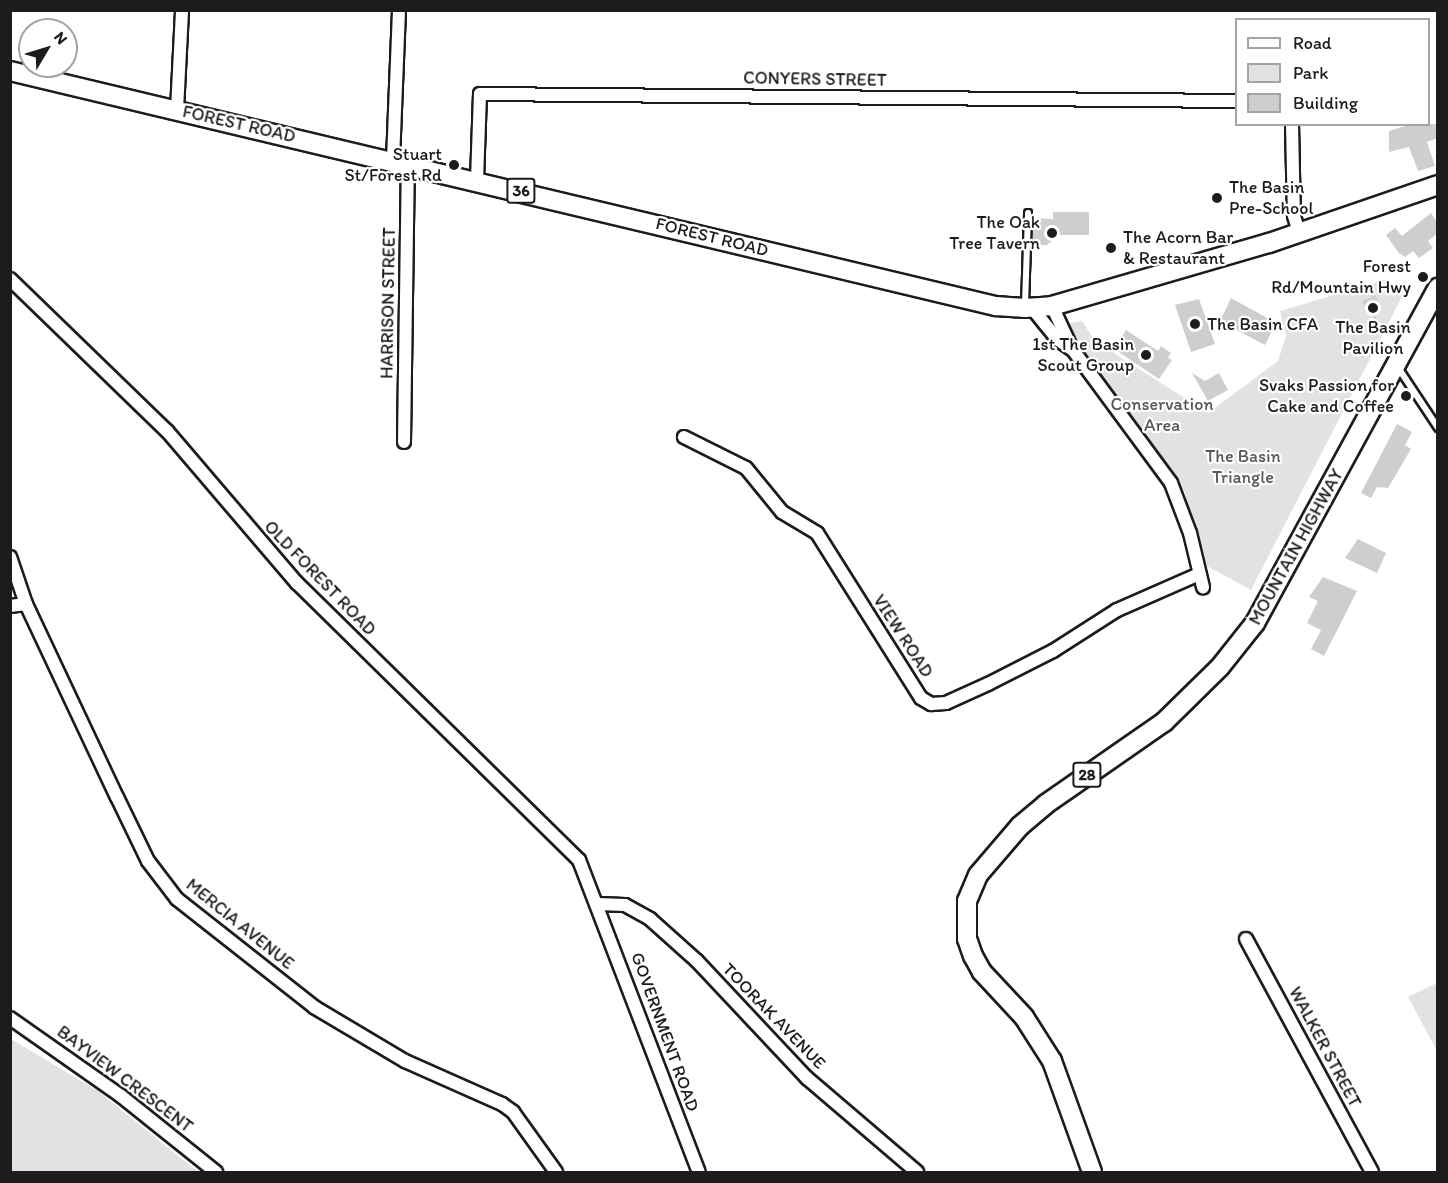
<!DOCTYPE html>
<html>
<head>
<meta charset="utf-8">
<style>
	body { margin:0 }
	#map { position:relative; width:1448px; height:1183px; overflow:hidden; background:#fff; font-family:Itim,sans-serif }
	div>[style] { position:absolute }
	.green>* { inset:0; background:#e2e2e2 }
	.building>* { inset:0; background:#cecece }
	.roads { filter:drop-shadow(2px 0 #1c1c1c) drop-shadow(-2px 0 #1c1c1c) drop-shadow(0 2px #1c1c1c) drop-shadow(0 -2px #1c1c1c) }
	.service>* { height:6px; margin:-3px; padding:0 3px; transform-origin:3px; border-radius:3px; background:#fff }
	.minor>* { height:12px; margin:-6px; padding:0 6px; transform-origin:6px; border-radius:6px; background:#fff }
	.primary>* { height:18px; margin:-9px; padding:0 9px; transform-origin:9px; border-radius:9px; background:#fff }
	.dots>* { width:16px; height:16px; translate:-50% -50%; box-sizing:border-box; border:3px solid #fff; border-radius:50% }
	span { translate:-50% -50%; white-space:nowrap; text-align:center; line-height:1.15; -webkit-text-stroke:4.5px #fff; paint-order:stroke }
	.shield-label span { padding:2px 4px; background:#fff; border:2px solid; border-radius:4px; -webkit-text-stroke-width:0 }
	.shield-label { font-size:16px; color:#1c1c1c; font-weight:700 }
	.street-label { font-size:18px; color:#1c1c1c }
	.poi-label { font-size:18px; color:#1c1c1c }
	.right { translate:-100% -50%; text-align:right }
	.left { translate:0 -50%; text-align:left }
	.park-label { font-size:18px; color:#575757 }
	.frame { position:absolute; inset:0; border:12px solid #1c1c1c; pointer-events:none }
	.legend { position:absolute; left:1235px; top:18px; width:195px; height:108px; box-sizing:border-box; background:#fff; border:2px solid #a4a4a4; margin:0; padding:8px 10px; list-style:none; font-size:18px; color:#1c1c1c }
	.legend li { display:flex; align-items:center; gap:12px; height:30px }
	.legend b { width:30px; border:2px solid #a4a4a4 }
	.north { position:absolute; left:18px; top:18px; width:60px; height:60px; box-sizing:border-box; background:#fff; border:2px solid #a4a4a4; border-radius:50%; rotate:52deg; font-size:16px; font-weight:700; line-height:24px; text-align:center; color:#1c1c1c }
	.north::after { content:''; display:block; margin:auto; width:21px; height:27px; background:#1c1c1c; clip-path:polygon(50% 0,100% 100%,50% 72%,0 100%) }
</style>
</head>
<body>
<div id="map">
	<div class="green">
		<div style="clip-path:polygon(1384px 280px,1405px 291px,1251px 590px,1207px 566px,1184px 491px,1064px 324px,1082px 321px,1095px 341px,1208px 413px,1278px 361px,1286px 336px,1280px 311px)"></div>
		<div style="clip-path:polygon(1437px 983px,1437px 1051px,1408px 997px)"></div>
		<div style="clip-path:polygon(11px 1039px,98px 1091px,198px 1172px,11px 1172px)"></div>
	</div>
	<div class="building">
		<div style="clip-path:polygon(1412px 124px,1437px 124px,1437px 138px,1427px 142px,1435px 166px,1418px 171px,1409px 147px,1389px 152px,1389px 131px)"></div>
		<div style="clip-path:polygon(1053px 212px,1089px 212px,1089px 235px,1059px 235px,1047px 245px,1032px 245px,1033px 218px,1053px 219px)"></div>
		<div style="clip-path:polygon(1431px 213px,1437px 222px,1437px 234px,1428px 241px,1433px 248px,1419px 258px,1413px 251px,1405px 257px,1399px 253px,1386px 235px,1395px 228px,1402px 236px)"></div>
		<div style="clip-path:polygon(1375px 295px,1381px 305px,1375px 319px,1362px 302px)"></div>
		<div style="clip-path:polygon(1231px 298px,1276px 323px,1265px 345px,1220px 321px)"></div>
		<div style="clip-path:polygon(1199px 299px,1215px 344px,1191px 352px,1175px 305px)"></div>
		<div style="clip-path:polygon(1126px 330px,1158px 351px,1161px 346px,1171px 353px,1168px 358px,1172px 360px,1159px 379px,1114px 349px)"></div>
		<div style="clip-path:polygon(1192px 373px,1205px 381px,1219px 373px,1228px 390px,1208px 401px)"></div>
		<div style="clip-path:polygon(1397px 424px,1412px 432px,1405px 445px,1411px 449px,1388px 488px,1377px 487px,1371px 498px,1361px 493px)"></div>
		<div style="clip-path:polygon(1358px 539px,1386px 553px,1377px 573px,1345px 558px)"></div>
		<div style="clip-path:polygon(1323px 577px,1357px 591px,1324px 656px,1311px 649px,1321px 630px,1307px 623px,1318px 601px,1309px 597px)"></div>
	</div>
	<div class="roads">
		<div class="service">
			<div style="left:1025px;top:305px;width:92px;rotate:-88.1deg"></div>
			<div style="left:1399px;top:369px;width:71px;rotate:56.5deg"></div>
		</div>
		<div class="minor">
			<div style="left:177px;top:110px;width:100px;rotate:-87.1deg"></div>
			<div style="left:1292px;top:124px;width:92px;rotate:88.8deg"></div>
			<div style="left:1294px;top:216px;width:17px;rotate:73deg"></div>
			<div style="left:393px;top:160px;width:150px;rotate:-87.7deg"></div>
			<div style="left:477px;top:180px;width:86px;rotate:-88deg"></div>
			<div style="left:480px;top:94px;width:756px;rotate:0.53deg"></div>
			<div style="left:10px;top:279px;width:219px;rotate:44.1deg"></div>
			<div style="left:167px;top:431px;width:200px;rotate:49.5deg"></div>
			<div style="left:297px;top:583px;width:395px;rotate:44.5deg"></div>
			<div style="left:579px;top:860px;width:334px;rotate:69deg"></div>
			<div style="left:1052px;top:306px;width:47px;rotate:65.1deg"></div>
			<div style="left:1032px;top:308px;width:40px;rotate:51deg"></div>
			<div style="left:1057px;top:339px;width:19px;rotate:35deg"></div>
			<div style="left:1073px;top:350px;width:165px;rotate:53.6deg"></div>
			<div style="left:1171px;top:483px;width:53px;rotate:69.2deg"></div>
			<div style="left:1190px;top:533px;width:56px;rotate:76.5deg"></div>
			<div style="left:684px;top:437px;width:69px;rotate:26.6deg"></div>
			<div style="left:746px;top:468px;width:57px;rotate:50.7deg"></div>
			<div style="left:782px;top:512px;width:41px;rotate:31deg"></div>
			<div style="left:817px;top:533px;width:195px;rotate:57.8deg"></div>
			<div style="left:921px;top:698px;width:12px;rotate:31deg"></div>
			<div style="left:931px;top:704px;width:15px;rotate:-4deg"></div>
			<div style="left:946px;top:703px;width:46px;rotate:-24.3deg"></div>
			<div style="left:988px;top:684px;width:73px;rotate:-26.9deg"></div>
			<div style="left:1053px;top:651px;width:76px;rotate:-32.6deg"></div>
			<div style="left:1117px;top:610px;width:90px;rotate:-23.7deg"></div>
			<div style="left:404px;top:442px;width:278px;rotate:-89.2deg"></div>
			<div style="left:10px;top:557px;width:50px;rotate:71.2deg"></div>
			<div style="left:26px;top:604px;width:213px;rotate:64.8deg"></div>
			<div style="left:117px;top:797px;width:71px;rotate:64.2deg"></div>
			<div style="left:148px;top:861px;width:48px;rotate:52.7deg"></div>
			<div style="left:177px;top:899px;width:174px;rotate:38.2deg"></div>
			<div style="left:314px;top:1007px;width:106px;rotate:30.7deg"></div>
			<div style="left:405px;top:1061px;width:106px;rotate:23.9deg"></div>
			<div style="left:502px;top:1104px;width:14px;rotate:36deg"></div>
			<div style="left:513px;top:1112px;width:74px;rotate:54.4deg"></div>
			<div style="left:10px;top:606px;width:16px;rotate:-7deg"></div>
			<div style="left:597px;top:904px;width:28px;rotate:2deg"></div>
			<div style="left:625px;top:905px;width:29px;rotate:29deg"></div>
			<div style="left:650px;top:919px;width:63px;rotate:41.8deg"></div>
			<div style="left:697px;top:961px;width:161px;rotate:46.8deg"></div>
			<div style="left:807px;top:1078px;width:145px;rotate:40.5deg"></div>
			<div style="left:1246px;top:939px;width:265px;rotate:61.6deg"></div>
			<div style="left:10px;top:1018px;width:136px;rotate:35.1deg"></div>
			<div style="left:121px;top:1096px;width:122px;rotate:38.7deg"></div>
		</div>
		<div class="primary">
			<div style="left:10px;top:71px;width:1014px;rotate:13.41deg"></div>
			<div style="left:996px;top:306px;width:29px;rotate:4deg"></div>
			<div style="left:1025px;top:308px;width:27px;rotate:-4deg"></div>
			<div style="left:1052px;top:306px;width:226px;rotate:-16.2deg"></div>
			<div style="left:1269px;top:243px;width:179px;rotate:-18.9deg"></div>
			<div style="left:1092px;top:1172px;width:118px;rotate:-109.8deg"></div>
			<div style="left:1052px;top:1061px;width:52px;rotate:-122.5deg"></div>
			<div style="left:1024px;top:1017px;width:62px;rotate:-133deg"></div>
			<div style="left:982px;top:972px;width:18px;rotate:-119deg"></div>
			<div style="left:973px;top:956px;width:18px;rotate:-109deg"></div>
			<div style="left:967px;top:939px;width:38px;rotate:-90deg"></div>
			<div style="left:967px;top:901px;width:28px;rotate:-67deg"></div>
			<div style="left:978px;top:875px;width:65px;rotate:-49.4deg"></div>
			<div style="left:1020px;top:826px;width:34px;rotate:-40deg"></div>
			<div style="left:1046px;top:804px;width:144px;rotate:-34.8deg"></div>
			<div style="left:1164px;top:722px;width:78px;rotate:-44.5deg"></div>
			<div style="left:1220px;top:667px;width:56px;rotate:-51.5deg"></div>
			<div style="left:1255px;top:623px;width:382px;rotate:-61.4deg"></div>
		</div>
	</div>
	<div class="dots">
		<div style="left:454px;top:165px;background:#1c1c1c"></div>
		<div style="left:1217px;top:198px;background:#1c1c1c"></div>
		<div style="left:1052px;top:233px;background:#1c1c1c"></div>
		<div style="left:1111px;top:248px;background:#1c1c1c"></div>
		<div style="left:1423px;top:277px;background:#1c1c1c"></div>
		<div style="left:1373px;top:308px;background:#1c1c1c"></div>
		<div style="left:1195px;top:324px;background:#1c1c1c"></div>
		<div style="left:1146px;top:355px;background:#1c1c1c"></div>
		<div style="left:1406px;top:396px;background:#1c1c1c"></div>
	</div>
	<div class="shield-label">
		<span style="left:521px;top:191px">36</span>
		<span style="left:1087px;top:775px">28</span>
	</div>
	<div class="street-label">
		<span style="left:815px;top:79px;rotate:1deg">CONYERS STREET</span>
		<span style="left:239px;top:124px;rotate:13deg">FOREST ROAD</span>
		<span style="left:712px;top:237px;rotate:14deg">FOREST ROAD</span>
		<span style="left:388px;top:303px;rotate:-89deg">HARRISON STREET</span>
		<span style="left:1296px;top:547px;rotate:-61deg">MOUNTAIN HIGHWAY</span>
		<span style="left:320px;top:578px;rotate:46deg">OLD FOREST ROAD</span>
		<span style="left:903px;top:636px;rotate:57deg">VIEW ROAD</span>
		<span style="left:240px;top:924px;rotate:39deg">MERCIA AVENUE</span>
		<span style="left:774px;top:1016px;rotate:46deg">TOORAK AVENUE</span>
		<span style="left:665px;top:1032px;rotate:70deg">GOVERNMENT ROAD</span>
		<span style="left:1325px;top:1047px;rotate:62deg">WALKER STREET</span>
		<span style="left:125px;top:1079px;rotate:37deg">BAYVIEW CRESCENT</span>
	</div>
	<div class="poi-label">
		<span class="right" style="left:442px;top:165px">Stuart<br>St/Forest Rd</span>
		<span class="left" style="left:1229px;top:198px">The Basin<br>Pre-School</span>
		<span class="right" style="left:1040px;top:233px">The Oak<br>Tree Tavern</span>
		<span class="left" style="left:1123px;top:248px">The Acorn Bar<br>&amp; Restaurant</span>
		<span class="right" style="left:1411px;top:277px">Forest<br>Rd/Mountain Hwy</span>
		<span class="left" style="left:1207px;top:324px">The Basin CFA</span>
		<span style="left:1373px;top:338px">The Basin<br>Pavilion</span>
		<span class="right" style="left:1134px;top:355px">1st The Basin<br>Scout Group</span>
		<span class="right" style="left:1394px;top:396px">Svaks Passion for<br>Cake and Coffee</span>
	</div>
	<div class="park-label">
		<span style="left:1162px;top:415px">Conservation<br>Area</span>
		<span style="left:1243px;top:467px">The Basin<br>Triangle</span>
	</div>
	<div class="frame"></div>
	<ul class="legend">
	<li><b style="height:8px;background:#fff"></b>Road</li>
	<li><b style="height:16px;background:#e2e2e2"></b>Park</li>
	<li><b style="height:16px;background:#cecece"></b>Building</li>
	</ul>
	<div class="north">N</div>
</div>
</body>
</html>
